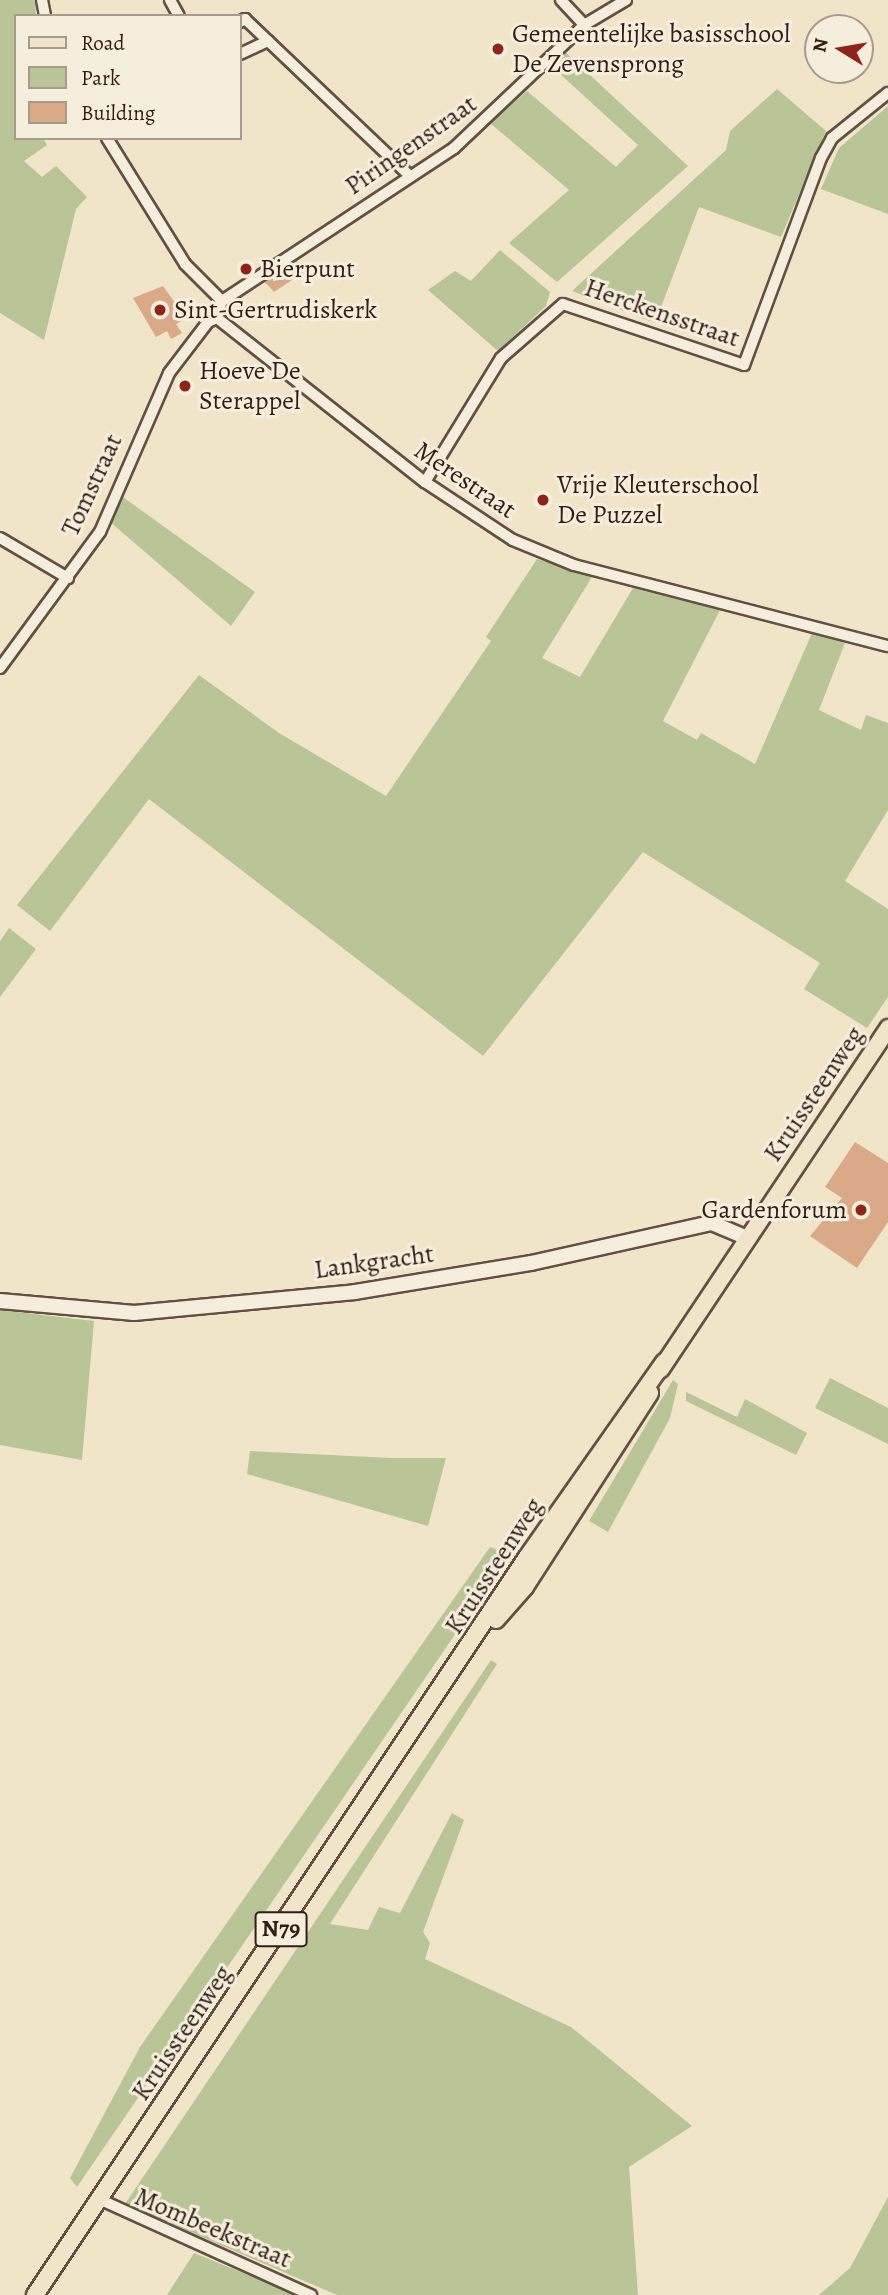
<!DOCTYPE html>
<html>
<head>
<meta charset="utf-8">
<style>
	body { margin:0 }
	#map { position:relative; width:888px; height:2295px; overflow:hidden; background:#f0e5c9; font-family:Alegreya,serif }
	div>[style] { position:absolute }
	.green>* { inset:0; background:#b9c597 }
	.building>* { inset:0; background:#d9a988 }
	.roads { filter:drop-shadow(2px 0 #625044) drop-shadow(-2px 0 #625044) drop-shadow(0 2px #625044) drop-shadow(0 -2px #625044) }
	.street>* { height:10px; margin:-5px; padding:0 5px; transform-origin:5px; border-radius:5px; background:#f5eedc }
	.secondary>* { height:14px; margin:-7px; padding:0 7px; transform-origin:7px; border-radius:7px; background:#f5eedc }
	.primary>* { height:16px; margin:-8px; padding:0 8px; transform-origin:8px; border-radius:8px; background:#f0e5c9 }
	.dots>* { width:19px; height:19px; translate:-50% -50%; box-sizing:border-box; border:4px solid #f5eedc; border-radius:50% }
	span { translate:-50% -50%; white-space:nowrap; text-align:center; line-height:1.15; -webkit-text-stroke:6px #f5eedc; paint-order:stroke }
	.shield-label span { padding:2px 5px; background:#f5eedc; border:2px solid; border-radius:5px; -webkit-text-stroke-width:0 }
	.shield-label { font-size:24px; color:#331e17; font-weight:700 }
	.poi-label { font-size:26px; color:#331e17 }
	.left { translate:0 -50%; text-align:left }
	.right { translate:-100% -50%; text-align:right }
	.street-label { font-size:26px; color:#331e17 }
	.legend { position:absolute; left:14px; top:14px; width:228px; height:126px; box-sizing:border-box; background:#f5eedc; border:2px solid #a79b8d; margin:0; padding:9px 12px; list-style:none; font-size:21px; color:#331e17 }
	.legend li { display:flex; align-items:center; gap:14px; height:35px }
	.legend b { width:35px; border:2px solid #a79b8d }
	.north { position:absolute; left:804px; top:14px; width:70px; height:70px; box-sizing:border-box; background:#f5eedc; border:2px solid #a79b8d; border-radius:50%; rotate:281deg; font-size:19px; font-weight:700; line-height:28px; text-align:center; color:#331e17 }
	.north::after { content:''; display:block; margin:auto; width:24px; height:32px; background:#8f2418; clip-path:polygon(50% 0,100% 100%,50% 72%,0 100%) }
</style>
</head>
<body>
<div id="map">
	<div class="green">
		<div style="clip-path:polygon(0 0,35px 0,36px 16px,16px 16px,16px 138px,43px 138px,47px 145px,24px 161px,42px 177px,56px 166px,87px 197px,76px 209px,44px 340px,0 313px)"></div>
		<div style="clip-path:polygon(564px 51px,688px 166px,557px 282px,509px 243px,569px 190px,490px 123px,527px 91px,616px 167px,638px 145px,550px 65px)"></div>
		<div style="clip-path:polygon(777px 89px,826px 131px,781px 237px,699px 207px,655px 323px,572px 291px,726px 150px,730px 131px)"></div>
		<div style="clip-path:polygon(888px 106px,888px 214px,821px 189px,839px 148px)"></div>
		<div style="clip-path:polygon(500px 250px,550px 292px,546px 306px,498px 351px,428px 290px,455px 271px,471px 281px)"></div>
		<div style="clip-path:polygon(120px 495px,255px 592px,231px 626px,109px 521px)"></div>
		<div style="clip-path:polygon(537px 559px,592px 577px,542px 658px,580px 677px,633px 588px,720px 610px,663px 721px,697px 740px,701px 733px,755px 764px,812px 633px,845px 643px,819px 710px,861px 730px,866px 715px,888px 723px,888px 810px,845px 881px,888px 909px,888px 997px,867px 1028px,804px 989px,820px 963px,643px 852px,483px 1056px,149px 799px,50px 931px,17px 905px,199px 675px,279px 733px,386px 796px,491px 641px,486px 637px)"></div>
		<div style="clip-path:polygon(9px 928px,36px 949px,0 997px,0 941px)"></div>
		<div style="clip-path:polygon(0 1310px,94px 1321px,82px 1460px,0 1445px)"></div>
		<div style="clip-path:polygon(830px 1378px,888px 1408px,888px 1444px,815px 1408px)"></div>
		<div style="clip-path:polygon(673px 1380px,678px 1384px,670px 1418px,608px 1532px,589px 1521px)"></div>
		<div style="clip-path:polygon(686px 1392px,737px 1417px,745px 1399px,807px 1433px,796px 1455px,686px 1401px)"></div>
		<div style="clip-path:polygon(250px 1451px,391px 1458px,446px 1458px,428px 1526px,247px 1474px)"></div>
		<div style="clip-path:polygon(490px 1547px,510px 1554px,77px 2187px,70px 2178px,140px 2047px)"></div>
		<div style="clip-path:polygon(491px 1660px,497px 1664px,330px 1924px,368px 1930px,379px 1907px,400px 1913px,452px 1813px,464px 1820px,423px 1932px,430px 1943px,425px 1959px,571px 2027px,692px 2126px,629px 2167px,638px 2295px,337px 2295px,125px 2204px)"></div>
		<div style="clip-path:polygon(888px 2197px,888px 2295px,819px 2295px,850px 2268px)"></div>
		<div style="clip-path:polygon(194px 2253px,295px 2294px,298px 2295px,167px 2295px)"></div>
	</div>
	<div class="building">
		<div style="clip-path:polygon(297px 261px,304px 272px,274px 292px,265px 282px)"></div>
		<div style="clip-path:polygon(163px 286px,186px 318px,176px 324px,182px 333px,171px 339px,167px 331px,156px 337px,133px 298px)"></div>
		<div style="clip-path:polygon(855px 1142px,888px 1163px,888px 1222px,857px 1268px,810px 1236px,842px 1198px,825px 1187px)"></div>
	</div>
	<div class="roads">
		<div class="street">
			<div style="left:42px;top:0;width:16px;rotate:79deg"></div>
			<div style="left:170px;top:0;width:18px;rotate:61deg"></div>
			<div style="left:561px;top:0;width:34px;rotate:47deg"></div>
			<div style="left:240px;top:22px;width:6px;rotate:-31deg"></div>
			<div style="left:245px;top:19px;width:228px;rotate:43.6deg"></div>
			<div style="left:240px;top:54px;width:31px;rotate:-25deg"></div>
			<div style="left:107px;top:138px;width:148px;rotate:58.2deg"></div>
			<div style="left:185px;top:264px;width:52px;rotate:45deg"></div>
			<div style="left:217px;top:318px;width:265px;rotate:38.3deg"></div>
			<div style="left:425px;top:482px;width:105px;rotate:33.4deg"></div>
			<div style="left:513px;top:540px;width:66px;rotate:22.3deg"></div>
			<div style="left:574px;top:565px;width:324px;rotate:14.5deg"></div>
			<div style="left:217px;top:318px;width:18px;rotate:-74deg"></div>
			<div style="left:222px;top:301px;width:278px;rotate:-33.4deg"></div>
			<div style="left:454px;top:148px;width:179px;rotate:-43.4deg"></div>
			<div style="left:584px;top:25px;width:49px;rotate:-30.8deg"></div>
			<div style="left:425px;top:482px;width:145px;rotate:-58.5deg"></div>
			<div style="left:501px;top:358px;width:82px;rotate:-41.1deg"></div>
			<div style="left:563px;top:304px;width:191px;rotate:18.6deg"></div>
			<div style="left:744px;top:365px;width:221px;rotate:-69.6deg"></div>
			<div style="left:821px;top:158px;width:23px;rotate:-61deg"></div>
			<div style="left:832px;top:138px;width:72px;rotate:-38.8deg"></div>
			<div style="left:0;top:538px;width:79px;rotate:30.5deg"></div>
			<div style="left:0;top:668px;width:169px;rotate:-53.7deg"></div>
			<div style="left:100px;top:532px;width:173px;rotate:-66.5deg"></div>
			<div style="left:169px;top:373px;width:64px;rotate:-52.6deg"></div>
			<div style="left:208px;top:322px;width:10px;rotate:-24deg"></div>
			<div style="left:99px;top:2199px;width:233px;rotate:24.4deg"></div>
		</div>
		<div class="secondary">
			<div style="left:0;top:1301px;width:135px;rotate:5.1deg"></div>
			<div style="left:134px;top:1313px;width:222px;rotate:-5.4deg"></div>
			<div style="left:355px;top:1292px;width:178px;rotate:-9.4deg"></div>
			<div style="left:531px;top:1263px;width:185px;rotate:-12.5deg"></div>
			<div style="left:712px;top:1223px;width:38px;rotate:23deg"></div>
		</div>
		<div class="primary">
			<div style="left:661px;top:1369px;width:410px;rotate:-56.3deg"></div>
			<div style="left:496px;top:1620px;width:44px;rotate:-48.7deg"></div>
			<div style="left:525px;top:1587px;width:231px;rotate:-57.2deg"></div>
			<div style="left:35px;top:2295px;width:887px;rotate:-56.31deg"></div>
			<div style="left:527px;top:1557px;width:238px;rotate:-54.9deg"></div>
		</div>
	</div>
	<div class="dots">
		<div style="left:498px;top:49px;background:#8f2418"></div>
		<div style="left:246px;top:269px;background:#8f2418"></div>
		<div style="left:160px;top:310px;background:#8f2418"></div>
		<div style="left:185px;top:386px;background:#8f2418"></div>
		<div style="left:543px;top:500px;background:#8f2418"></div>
		<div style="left:861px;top:1210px;background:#8f2418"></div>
	</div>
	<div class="shield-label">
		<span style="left:281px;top:1929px">N79</span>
	</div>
	<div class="poi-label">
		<span class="left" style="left:512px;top:49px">Gemeentelijke basisschool<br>De Zevensprong</span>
		<span class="left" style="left:260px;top:269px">Bierpunt</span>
		<span class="left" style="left:174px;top:310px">Sint-Gertrudiskerk</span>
		<span class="left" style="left:199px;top:386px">Hoeve De<br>Sterappel</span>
		<span class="left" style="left:557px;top:500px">Vrije Kleuterschool<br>De Puzzel</span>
		<span class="right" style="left:847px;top:1210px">Gardenforum</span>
	</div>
	<div class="street-label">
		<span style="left:411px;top:145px;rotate:-35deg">Piringenstraat</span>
		<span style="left:662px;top:313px;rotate:19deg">Herckensstraat</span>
		<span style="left:465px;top:480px;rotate:34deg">Merestraat</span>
		<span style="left:92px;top:485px;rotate:-65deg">Tomstraat</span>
		<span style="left:814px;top:1094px;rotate:-56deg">Kruissteenweg</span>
		<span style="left:374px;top:1262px;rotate:-8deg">Lankgracht</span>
		<span style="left:494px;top:1566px;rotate:-57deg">Kruissteenweg</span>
		<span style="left:182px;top:2033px;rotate:-56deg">Kruissteenweg</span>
		<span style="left:213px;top:2228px;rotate:23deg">Mombeekstraat</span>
	</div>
	<ul class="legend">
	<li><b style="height:9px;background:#f0e5c9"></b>Road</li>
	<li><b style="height:19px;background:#b9c597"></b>Park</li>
	<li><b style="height:19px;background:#d9a988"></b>Building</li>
	</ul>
	<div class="north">N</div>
</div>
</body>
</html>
